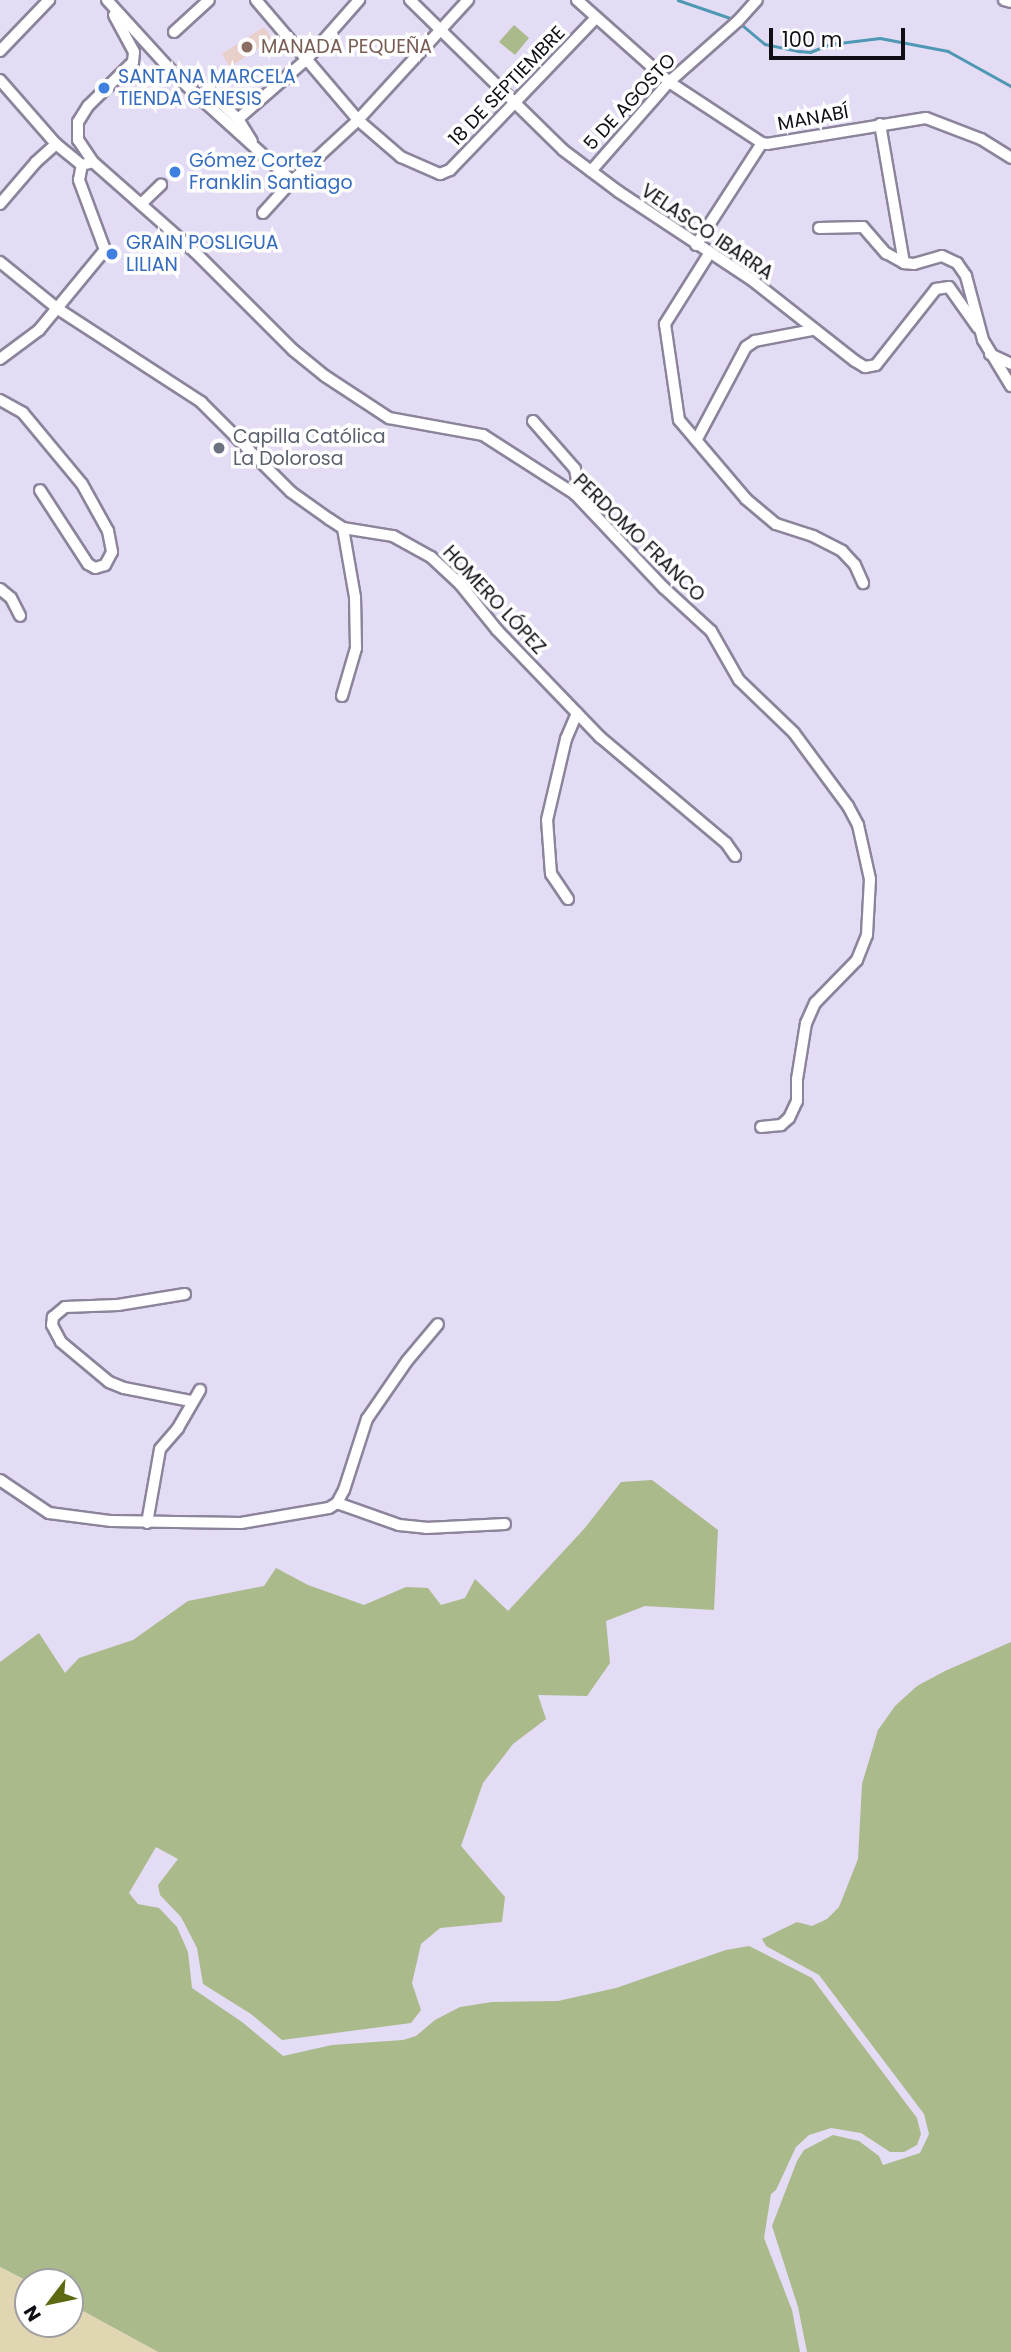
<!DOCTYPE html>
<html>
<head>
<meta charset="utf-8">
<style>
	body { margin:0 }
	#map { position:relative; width:1011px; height:2352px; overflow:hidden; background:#e4dbf4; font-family:Poppins,sans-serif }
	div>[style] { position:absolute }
	.education>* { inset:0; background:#e9cfca }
	.green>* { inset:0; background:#aaba8b }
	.sand>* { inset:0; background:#e0d6b2 }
	.stream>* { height:2.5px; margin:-1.25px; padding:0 1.25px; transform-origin:1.25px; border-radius:1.25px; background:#4e98b3 }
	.roads { filter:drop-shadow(2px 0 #8c849b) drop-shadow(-2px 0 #8c849b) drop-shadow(0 2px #8c849b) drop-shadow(0 -2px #8c849b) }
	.minor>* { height:10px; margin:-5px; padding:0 5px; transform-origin:5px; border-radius:5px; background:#fff }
	.dots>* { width:19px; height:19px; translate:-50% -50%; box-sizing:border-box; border:4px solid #fff; border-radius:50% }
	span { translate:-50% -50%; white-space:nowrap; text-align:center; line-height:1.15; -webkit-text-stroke:7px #fff; paint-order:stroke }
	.education-label { font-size:19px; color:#785e54 }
	.left { translate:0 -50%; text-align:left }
	.shop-label { font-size:19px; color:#366cbe }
	.street-label { font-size:19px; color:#100d15 }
	.worship-label { font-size:19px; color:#5b616d }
	.north { position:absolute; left:14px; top:2268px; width:70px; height:70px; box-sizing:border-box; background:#fff; border:2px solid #9f9ea1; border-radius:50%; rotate:238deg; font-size:19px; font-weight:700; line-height:28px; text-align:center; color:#100d15 }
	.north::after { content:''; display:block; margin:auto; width:24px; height:32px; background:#5e6a11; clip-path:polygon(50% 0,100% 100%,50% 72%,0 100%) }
	.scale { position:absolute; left:769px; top:28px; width:136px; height:32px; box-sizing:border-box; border:4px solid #100d15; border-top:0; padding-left:9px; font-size:21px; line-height:24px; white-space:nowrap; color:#100d15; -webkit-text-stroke:5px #fff; paint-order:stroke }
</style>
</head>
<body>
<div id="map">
	<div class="education">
		<div style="clip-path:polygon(264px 27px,272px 39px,230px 67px,222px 54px)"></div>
	</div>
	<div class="green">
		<div style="clip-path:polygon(514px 25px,529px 38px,515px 55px,499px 42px)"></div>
		<div style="clip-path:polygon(652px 1480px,718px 1530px,714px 1610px,645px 1606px,606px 1621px,610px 1663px,587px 1696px,538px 1695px,546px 1719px,513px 1744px,483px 1783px,461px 1846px,505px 1897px,502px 1922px,440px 1928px,421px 1944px,412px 1983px,421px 2010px,411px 2023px,282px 2040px,251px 2014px,203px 1984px,197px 1948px,181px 1917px,160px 1895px,158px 1885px,178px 1859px,156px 1847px,129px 1893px,138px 1904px,159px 1908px,177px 1927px,188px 1952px,192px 1988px,242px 2022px,283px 2056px,332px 2045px,403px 2040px,416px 2036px,435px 2020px,460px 2007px,492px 2002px,558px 2001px,616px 1988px,726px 1950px,749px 1946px,812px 1978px,917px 2118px,921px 2134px,917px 2145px,904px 2152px,890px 2152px,861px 2133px,831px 2128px,809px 2135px,796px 2147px,776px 2190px,771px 2194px,764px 2238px,792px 2310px,800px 2352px,158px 2352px,70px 2304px,70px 2282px,29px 2282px,0 2267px,0 1662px,39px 1633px,65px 1673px,79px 1658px,133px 1640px,188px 1601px,264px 1586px,276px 1568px,308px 1585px,364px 1605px,406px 1587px,428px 1588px,441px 1605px,465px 1598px,475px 1579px,508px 1611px,584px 1529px,621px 1482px)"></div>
		<div style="clip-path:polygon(1011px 1642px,1011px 2352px,807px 2352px,798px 2307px,772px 2226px,797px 2161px,804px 2150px,833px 2135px,859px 2141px,879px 2156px,883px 2165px,920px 2153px,929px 2134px,924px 2114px,819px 1975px,766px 1946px,762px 1939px,797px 1922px,812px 1926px,827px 1919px,839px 1907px,858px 1859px,862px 1784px,878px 1730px,895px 1706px,917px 1686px,945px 1671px)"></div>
	</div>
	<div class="sand">
		<div style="clip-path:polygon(0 2267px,29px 2282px,28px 2324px,70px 2324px,70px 2304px,158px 2352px,0 2352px)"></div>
	</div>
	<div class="stream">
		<div style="left:678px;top:0;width:61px;rotate:19deg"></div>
		<div style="left:741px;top:24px;width:31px;rotate:40deg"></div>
		<div style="left:765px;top:44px;width:35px;rotate:12deg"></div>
		<div style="left:799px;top:51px;width:11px;rotate:5deg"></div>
		<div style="left:810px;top:52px;width:22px;rotate:-21deg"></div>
		<div style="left:831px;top:44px;width:49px;rotate:-7deg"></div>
		<div style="left:880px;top:38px;width:69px;rotate:10.8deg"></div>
		<div style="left:948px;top:51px;width:72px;rotate:29.1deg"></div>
	</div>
	<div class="roads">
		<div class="minor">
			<div style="left:107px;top:0;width:104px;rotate:47.7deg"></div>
			<div style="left:177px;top:77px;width:155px;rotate:42.1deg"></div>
			<div style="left:256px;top:0;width:157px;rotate:49.6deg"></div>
			<div style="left:358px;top:120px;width:57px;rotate:40.7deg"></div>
			<div style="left:401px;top:157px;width:43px;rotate:23.6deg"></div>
			<div style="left:440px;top:174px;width:11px;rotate:-22deg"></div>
			<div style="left:450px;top:170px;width:211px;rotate:-46.2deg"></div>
			<div style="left:410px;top:0;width:214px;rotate:44.4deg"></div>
			<div style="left:563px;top:150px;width:70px;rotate:36.9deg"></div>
			<div style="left:619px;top:192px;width:159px;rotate:33.5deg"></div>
			<div style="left:752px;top:280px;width:131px;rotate:38.2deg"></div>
			<div style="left:855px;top:361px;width:12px;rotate:31deg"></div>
			<div style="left:865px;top:367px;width:11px;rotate:-10deg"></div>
			<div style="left:876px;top:365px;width:97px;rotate:-51.7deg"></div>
			<div style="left:936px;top:289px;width:13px;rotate:-9deg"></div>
			<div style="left:949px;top:287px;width:50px;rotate:54.7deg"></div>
			<div style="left:577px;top:0;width:123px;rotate:41.7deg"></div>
			<div style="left:669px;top:82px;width:111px;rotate:33.3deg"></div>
			<div style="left:762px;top:143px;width:5px;rotate:11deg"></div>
			<div style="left:767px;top:144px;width:161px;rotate:-9.3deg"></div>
			<div style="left:926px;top:118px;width:59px;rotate:20.9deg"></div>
			<div style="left:981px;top:139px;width:36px;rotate:32deg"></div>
			<div style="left:1004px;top:0;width:7px;rotate:16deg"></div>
			<div style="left:174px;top:32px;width:47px;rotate:-42.4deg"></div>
			<div style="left:0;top:51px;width:71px;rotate:-46.1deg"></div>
			<div style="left:0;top:80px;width:85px;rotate:48.8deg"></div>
			<div style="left:56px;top:144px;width:33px;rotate:39deg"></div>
			<div style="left:82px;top:165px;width:11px;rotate:-15deg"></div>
			<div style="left:93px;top:162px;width:136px;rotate:41.4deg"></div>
			<div style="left:195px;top:252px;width:139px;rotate:45deg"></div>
			<div style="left:293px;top:350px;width:41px;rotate:39.1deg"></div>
			<div style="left:325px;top:376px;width:77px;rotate:33.3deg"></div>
			<div style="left:389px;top:418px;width:96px;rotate:10.3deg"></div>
			<div style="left:483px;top:435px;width:109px;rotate:32.7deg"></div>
			<div style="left:575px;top:494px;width:129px;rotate:46.6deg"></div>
			<div style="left:664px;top:588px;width:64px;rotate:42.5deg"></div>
			<div style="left:711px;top:631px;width:56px;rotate:60.3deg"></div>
			<div style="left:739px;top:680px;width:76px;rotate:43.9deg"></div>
			<div style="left:794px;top:733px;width:91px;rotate:53.5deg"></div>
			<div style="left:848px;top:806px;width:21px;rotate:62deg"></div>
			<div style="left:858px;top:825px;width:55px;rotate:77.5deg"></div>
			<div style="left:870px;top:879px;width:56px;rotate:93.1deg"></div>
			<div style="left:867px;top:935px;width:27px;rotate:112deg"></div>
			<div style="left:857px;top:960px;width:60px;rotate:134.3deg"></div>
			<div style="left:815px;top:1003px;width:22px;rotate:114deg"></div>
			<div style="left:806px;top:1023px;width:57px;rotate:99.1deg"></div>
			<div style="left:797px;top:1079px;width:22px;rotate:90deg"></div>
			<div style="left:797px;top:1101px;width:19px;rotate:115deg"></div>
			<div style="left:789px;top:1118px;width:11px;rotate:139deg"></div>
			<div style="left:781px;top:1125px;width:20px;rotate:174deg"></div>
			<div style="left:207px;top:89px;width:43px;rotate:44.1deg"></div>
			<div style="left:238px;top:119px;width:26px;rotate:58deg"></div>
			<div style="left:238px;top:119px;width:91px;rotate:-41deg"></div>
			<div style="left:307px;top:59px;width:79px;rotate:-48.6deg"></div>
			<div style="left:880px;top:124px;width:141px;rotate:80.2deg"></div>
			<div style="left:93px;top:162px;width:27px;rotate:-124deg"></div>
			<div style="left:78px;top:140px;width:18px;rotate:-90deg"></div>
			<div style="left:78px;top:122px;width:19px;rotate:-58deg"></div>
			<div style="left:88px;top:106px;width:63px;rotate:-44.4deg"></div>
			<div style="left:133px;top:62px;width:10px;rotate:-84deg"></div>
			<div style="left:134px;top:52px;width:42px;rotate:-118.4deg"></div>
			<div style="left:591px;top:171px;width:118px;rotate:-48.8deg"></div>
			<div style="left:669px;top:82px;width:92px;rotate:-41.5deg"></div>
			<div style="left:738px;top:21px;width:28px;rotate:-48deg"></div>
			<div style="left:0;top:204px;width:55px;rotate:-49.4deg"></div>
			<div style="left:36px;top:162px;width:27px;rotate:-42deg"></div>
			<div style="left:141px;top:204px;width:28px;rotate:-44deg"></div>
			<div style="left:263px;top:213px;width:43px;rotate:-47.8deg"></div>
			<div style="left:292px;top:181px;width:90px;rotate:-42.7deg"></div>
			<div style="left:358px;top:120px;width:163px;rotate:-47.5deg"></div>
			<div style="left:819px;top:228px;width:44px;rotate:-1.3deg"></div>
			<div style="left:863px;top:227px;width:35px;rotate:49deg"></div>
			<div style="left:886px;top:253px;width:21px;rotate:29deg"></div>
			<div style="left:904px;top:263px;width:10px;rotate:6deg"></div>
			<div style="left:914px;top:264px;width:29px;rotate:-16deg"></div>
			<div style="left:942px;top:256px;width:17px;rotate:25deg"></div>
			<div style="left:957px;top:263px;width:16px;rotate:55deg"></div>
			<div style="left:966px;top:276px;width:66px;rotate:75.1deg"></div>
			<div style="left:983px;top:340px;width:54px;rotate:58.7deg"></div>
			<div style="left:696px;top:245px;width:121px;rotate:-57.1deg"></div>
			<div style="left:709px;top:254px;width:83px;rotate:122.2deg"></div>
			<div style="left:665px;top:324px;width:97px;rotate:81.7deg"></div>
			<div style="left:679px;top:420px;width:104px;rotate:49.7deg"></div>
			<div style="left:746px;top:499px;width:39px;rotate:40deg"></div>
			<div style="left:776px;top:524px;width:39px;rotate:18deg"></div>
			<div style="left:813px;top:536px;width:33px;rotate:27deg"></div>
			<div style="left:842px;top:551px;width:19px;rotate:47deg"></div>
			<div style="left:855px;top:565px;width:20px;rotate:66deg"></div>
			<div style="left:0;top:262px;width:75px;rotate:39deg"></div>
			<div style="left:58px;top:309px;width:171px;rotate:33deg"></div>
			<div style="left:201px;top:402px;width:127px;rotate:45deg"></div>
			<div style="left:291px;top:492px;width:47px;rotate:35.4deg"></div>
			<div style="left:329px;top:519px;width:17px;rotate:33deg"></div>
			<div style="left:343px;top:528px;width:51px;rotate:9.1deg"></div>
			<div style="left:393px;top:536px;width:43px;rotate:28.9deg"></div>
			<div style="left:431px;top:557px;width:40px;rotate:43deg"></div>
			<div style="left:460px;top:584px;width:59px;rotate:51.2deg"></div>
			<div style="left:497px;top:630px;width:149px;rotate:46.1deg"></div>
			<div style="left:600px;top:737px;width:165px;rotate:40.1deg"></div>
			<div style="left:726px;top:843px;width:16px;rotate:55deg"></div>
			<div style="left:990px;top:354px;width:23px;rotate:25deg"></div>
			<div style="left:0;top:359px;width:49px;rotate:-36.6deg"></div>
			<div style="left:39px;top:330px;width:104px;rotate:-50.5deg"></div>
			<div style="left:105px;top:250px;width:75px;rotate:-110.4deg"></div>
			<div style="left:79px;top:180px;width:15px;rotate:-79deg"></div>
			<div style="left:0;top:400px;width:26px;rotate:29deg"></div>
			<div style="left:23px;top:413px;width:92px;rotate:50.3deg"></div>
			<div style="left:82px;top:484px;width:54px;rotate:61deg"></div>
			<div style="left:108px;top:531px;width:21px;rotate:79deg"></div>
			<div style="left:112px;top:552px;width:15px;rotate:118deg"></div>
			<div style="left:105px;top:565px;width:10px;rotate:163deg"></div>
			<div style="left:95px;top:568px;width:8px;rotate:-150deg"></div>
			<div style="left:88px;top:564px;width:88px;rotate:-123deg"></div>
			<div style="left:533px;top:421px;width:64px;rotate:48.8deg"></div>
			<div style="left:575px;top:469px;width:17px;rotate:80deg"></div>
			<div style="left:578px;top:486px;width:9px;rotate:111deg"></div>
			<div style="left:697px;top:439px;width:104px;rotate:-62deg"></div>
			<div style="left:746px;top:347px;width:11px;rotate:-34deg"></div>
			<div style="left:755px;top:341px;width:58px;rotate:-10.9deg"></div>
			<div style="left:0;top:589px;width:14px;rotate:39deg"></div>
			<div style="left:11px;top:598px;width:20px;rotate:63deg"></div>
			<div style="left:342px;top:696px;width:50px;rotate:-73.7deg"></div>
			<div style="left:356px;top:648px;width:51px;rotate:-91.1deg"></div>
			<div style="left:355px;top:597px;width:70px;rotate:-99.9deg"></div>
			<div style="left:568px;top:899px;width:30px;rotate:-124deg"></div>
			<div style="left:551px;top:874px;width:54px;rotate:-94.2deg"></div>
			<div style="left:547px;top:820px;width:83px;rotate:-76.8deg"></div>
			<div style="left:566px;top:739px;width:28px;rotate:-67deg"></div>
			<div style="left:185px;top:1294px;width:68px;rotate:170.7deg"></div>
			<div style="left:118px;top:1305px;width:53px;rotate:177.8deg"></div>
			<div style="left:65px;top:1307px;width:16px;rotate:140deg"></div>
			<div style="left:53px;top:1317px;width:8px;rotate:97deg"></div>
			<div style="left:52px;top:1325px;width:19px;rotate:62deg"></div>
			<div style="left:61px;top:1342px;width:62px;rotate:39.8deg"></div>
			<div style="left:109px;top:1382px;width:16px;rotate:22deg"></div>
			<div style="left:124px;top:1388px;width:68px;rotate:11deg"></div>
			<div style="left:0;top:1480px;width:59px;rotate:34deg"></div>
			<div style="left:49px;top:1513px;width:63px;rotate:7.4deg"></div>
			<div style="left:111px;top:1521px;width:130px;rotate:0.9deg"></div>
			<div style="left:241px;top:1523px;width:89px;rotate:-9.7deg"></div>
			<div style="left:329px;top:1508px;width:9px;rotate:-32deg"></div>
			<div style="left:337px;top:1503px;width:15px;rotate:-62deg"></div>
			<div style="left:344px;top:1490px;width:75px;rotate:-72.1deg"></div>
			<div style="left:367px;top:1419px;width:70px;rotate:-55.4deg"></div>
			<div style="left:407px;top:1361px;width:48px;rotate:-50deg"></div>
			<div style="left:337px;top:1503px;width:66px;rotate:19.5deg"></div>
			<div style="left:399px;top:1525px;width:27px;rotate:6deg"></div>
			<div style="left:426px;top:1528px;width:79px;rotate:-2.9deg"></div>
			<div style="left:147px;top:1523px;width:75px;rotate:-80deg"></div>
			<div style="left:160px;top:1449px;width:28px;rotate:-49deg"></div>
			<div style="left:178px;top:1428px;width:44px;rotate:-59.9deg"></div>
		</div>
	</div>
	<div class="dots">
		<div style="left:247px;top:47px;background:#8d6e63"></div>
		<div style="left:104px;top:88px;background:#3f7fe0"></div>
		<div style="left:175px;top:172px;background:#3f7fe0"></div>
		<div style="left:112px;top:254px;background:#3f7fe0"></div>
		<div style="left:219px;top:448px;background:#6b7280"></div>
	</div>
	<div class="education-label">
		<span class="left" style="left:261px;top:47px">MANADA PEQUEÑA</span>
	</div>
	<div class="shop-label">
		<span class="left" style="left:118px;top:88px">SANTANA MARCELA<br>TIENDA GENESIS</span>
		<span class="left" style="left:189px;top:172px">Gómez Cortez<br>Franklin Santiago</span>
		<span class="left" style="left:126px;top:254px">GRAIN POSLIGUA<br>LILIAN</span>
	</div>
	<div class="street-label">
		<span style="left:507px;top:86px;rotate:-46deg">18 DE SEPTIEMBRE</span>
		<span style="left:630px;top:102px;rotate:-47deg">5 DE AGOSTO</span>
		<span style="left:813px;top:118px;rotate:-10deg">MANABÍ</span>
		<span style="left:707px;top:232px;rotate:34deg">VELASCO IBARRA</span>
		<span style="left:639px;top:538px;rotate:44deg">PERDOMO FRANCO</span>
		<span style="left:494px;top:600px;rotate:47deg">HOMERO LÓPEZ</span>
	</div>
	<div class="worship-label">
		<span class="left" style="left:233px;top:448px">Capilla Católica<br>La Dolorosa</span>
	</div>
	<div class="north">N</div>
	<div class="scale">100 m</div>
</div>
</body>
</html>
